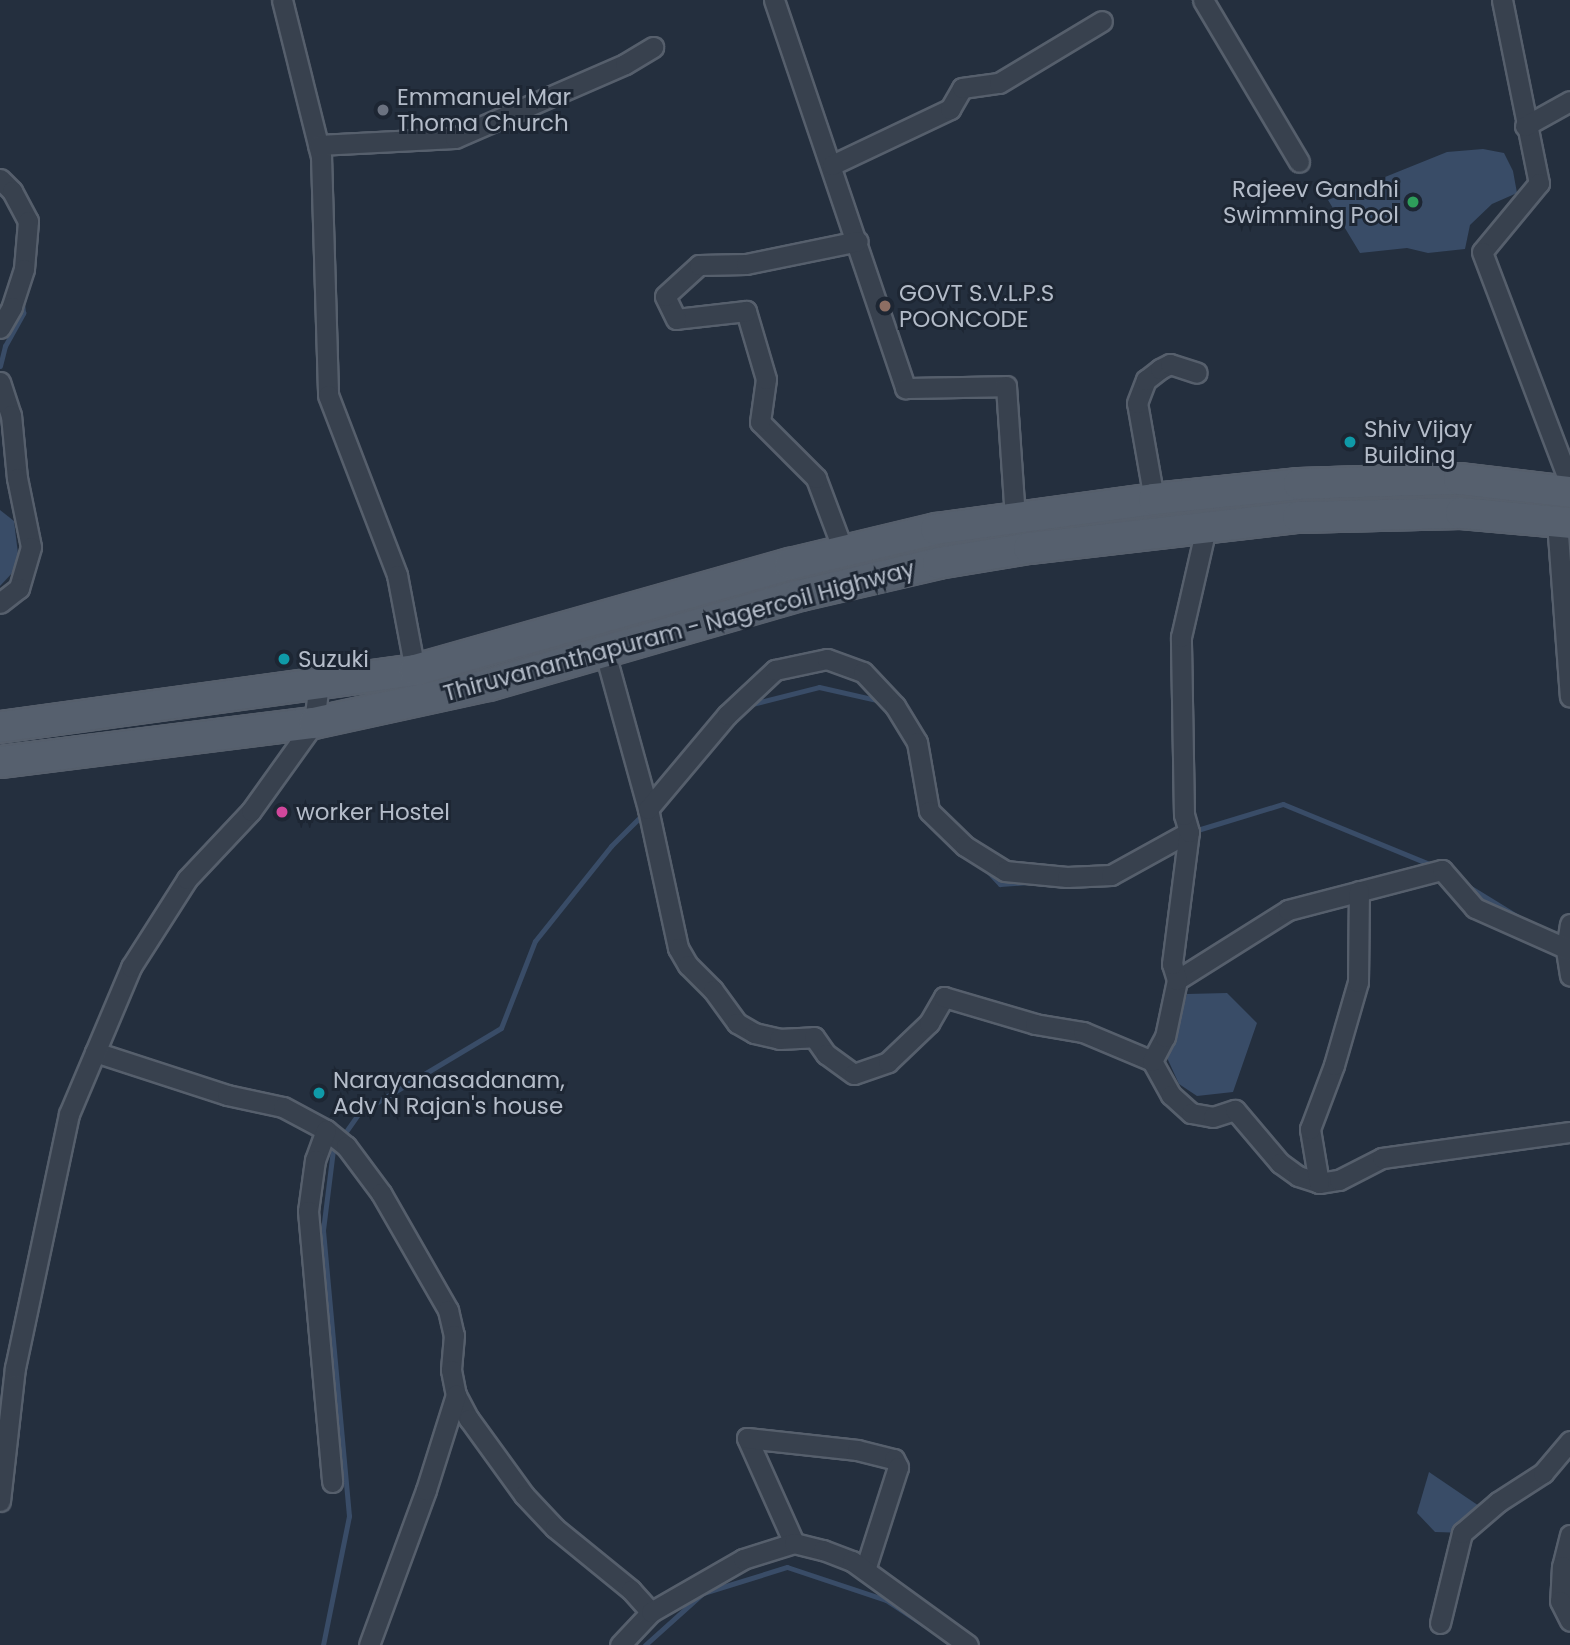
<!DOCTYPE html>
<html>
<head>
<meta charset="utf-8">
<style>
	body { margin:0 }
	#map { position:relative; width:1570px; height:1645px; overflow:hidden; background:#242f3e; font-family:Poppins,sans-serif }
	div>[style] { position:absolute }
	.water>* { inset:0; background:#394c67 }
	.stream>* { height:5px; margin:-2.5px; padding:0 2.5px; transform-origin:2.5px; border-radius:2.5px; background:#394c67 }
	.roads { filter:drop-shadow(2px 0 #565f6c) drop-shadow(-2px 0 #565f6c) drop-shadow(0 2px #565f6c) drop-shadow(0 -2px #565f6c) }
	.minor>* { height:19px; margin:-9.5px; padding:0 9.5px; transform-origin:9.5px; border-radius:9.5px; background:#38414e }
	.primary>* { height:30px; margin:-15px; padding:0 15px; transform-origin:15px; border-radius:15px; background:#56606e }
	.dots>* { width:19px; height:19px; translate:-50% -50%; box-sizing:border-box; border:4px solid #1d2633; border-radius:50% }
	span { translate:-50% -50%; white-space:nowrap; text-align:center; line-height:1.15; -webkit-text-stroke:6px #1d2633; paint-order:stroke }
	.poi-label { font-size:23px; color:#b4bcc9 }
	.left { translate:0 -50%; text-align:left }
	.right { translate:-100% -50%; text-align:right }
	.street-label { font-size:23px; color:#b4bcc9 }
</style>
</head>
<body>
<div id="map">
	<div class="water">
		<div style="clip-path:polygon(1483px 149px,1504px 153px,1513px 171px,1517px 193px,1492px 204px,1470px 225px,1465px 249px,1428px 253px,1407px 248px,1360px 253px,1328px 200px,1447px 152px)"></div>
		<div style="clip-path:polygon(0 510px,14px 521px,19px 562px,15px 570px,0 586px)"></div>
		<div style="clip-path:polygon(1227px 993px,1257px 1023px,1233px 1092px,1197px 1096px,1179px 1084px,1163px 1049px,1178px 1022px,1187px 994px)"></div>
		<div style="clip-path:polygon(1429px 1472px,1485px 1510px,1468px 1533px,1435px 1532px,1417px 1513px)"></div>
	</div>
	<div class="stream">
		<div style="left:0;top:366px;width:21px;rotate:-76deg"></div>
		<div style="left:5px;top:346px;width:38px;rotate:-61deg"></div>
		<div style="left:23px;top:313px;width:12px;rotate:-95deg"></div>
		<div style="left:748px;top:705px;width:73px;rotate:-14.2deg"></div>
		<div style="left:819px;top:687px;width:64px;rotate:12.7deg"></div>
		<div style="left:1194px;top:831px;width:93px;rotate:-16.9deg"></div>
		<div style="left:1283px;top:804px;width:163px;rotate:22.3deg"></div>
		<div style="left:985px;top:868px;width:22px;rotate:47deg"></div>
		<div style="left:1000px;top:884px;width:28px;rotate:-4deg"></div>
		<div style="left:1464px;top:884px;width:63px;rotate:31.4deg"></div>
		<div style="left:323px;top:1645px;width:132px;rotate:-78.6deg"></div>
		<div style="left:349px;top:1516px;width:287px;rotate:-95.2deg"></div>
		<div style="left:323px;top:1230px;width:81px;rotate:-82.9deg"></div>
		<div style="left:333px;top:1150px;width:45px;rotate:-54.9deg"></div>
		<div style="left:359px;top:1113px;width:165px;rotate:-30.9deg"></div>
		<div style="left:501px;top:1028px;width:93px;rotate:-68.7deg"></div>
		<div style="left:535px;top:941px;width:122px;rotate:-51.3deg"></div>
		<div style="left:611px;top:846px;width:45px;rotate:-45deg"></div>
		<div style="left:645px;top:1645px;width:78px;rotate:-41.9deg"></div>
		<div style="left:703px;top:1593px;width:88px;rotate:-17.2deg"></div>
		<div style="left:787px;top:1567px;width:104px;rotate:18.4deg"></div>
		<div style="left:886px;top:1600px;width:45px;rotate:33.3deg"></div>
	</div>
	<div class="roads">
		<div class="minor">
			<div style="left:282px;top:0;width:161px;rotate:76deg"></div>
			<div style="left:321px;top:156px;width:239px;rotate:88.3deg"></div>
			<div style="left:328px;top:395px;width:193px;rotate:69deg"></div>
			<div style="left:397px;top:575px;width:97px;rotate:79.3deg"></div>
			<div style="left:774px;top:0;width:410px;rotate:71.3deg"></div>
			<div style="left:905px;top:388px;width:101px;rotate:-1.1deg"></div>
			<div style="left:1006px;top:386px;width:133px;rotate:86.1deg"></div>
			<div style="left:1203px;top:0;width:188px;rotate:59.3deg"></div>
			<div style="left:1502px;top:0;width:187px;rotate:78.6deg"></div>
			<div style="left:1539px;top:183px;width:89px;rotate:129.6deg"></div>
			<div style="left:1482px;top:252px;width:248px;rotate:69.2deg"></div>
			<div style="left:1525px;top:126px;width:51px;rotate:-29.1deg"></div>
			<div style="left:318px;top:145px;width:137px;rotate:-2.9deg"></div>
			<div style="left:455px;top:138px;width:185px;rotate:-23.5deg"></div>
			<div style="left:625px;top:64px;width:33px;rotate:-31deg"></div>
			<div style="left:832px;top:165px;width:131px;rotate:-25.4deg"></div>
			<div style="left:950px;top:109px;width:24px;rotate:-60deg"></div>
			<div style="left:962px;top:88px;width:37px;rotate:-8deg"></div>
			<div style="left:999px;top:83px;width:120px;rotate:-31deg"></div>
			<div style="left:0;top:179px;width:17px;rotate:45deg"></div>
			<div style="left:12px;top:191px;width:34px;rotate:62deg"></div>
			<div style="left:28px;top:221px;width:48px;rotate:94.8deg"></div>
			<div style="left:24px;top:269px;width:40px;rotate:108deg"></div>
			<div style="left:12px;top:307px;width:24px;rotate:120deg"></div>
			<div style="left:0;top:382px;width:35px;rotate:72deg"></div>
			<div style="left:11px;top:415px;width:63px;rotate:84.6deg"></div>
			<div style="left:17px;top:478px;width:70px;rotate:78.5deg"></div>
			<div style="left:31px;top:547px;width:43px;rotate:106.3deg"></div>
			<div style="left:19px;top:588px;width:24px;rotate:142deg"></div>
			<div style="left:1154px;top:499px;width:97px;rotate:-100deg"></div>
			<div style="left:1137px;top:403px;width:25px;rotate:-69deg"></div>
			<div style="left:1146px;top:380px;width:18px;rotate:-38deg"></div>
			<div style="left:1160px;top:369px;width:11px;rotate:-27deg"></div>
			<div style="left:1170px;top:364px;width:28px;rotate:18deg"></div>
			<div style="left:1557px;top:521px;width:176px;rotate:85.8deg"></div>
			<div style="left:843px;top:550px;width:77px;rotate:-110.6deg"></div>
			<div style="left:816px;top:478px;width:79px;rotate:-135deg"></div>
			<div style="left:760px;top:422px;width:43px;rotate:-82.1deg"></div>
			<div style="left:766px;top:379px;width:71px;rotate:-106.4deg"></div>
			<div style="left:746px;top:311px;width:70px;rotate:173.5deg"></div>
			<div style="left:676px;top:319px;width:25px;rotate:-116deg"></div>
			<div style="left:665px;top:296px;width:46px;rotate:-42.4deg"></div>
			<div style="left:699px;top:265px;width:47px;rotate:-1.2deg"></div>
			<div style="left:746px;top:264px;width:114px;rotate:-11.6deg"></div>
			<div style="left:605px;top:653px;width:162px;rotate:74.6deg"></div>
			<div style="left:648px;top:809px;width:142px;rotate:77.8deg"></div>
			<div style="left:678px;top:948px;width:20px;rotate:60deg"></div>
			<div style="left:688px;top:965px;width:35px;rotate:45deg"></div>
			<div style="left:713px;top:990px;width:41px;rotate:54deg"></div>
			<div style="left:737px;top:1023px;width:20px;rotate:30deg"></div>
			<div style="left:754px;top:1033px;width:26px;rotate:13deg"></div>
			<div style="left:779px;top:1039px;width:35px;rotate:-3deg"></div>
			<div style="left:814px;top:1037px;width:21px;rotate:55deg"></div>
			<div style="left:826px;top:1054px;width:34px;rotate:36deg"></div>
			<div style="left:854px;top:1074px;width:36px;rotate:-19deg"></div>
			<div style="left:888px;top:1062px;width:57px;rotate:-43.6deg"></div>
			<div style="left:929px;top:1023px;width:30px;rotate:-60deg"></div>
			<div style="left:944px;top:997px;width:95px;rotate:16.5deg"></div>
			<div style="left:1035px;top:1024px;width:49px;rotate:9.5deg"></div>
			<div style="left:1083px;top:1032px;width:75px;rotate:22.8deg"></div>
			<div style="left:1152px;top:1061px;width:39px;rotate:61deg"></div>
			<div style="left:1171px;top:1095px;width:27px;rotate:42deg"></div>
			<div style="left:1191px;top:1113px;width:22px;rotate:10deg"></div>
			<div style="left:1213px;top:1117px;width:23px;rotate:-18deg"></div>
			<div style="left:1235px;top:1110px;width:70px;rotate:49.7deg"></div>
			<div style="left:1280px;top:1163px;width:22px;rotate:36deg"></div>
			<div style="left:1298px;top:1176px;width:22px;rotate:18deg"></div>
			<div style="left:1319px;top:1183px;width:20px;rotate:-9deg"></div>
			<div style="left:1339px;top:1180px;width:48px;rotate:-27.1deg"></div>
			<div style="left:1382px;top:1158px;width:190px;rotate:-7.9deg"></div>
			<div style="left:648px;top:809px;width:123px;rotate:-50deg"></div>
			<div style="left:727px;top:715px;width:66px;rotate:-43.2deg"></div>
			<div style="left:775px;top:670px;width:53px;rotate:-11.9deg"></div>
			<div style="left:827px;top:659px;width:38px;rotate:20deg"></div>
			<div style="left:863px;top:672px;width:47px;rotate:46.7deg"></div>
			<div style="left:895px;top:706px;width:42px;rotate:58.6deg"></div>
			<div style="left:917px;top:742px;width:70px;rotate:80.1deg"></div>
			<div style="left:929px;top:811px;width:50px;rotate:44.2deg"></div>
			<div style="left:965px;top:846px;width:47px;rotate:32deg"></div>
			<div style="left:1005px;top:871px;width:62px;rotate:5.5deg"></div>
			<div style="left:1067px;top:877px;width:44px;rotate:-2.6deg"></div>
			<div style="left:1111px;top:875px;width:89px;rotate:-28.9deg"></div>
			<div style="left:1570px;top:924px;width:26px;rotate:99deg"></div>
			<div style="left:1566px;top:950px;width:26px;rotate:81deg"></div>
			<div style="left:1177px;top:980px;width:131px;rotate:-32.2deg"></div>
			<div style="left:1288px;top:910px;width:159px;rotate:-14.6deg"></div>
			<div style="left:1442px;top:870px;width:50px;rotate:49deg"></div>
			<div style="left:1475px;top:908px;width:104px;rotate:23.9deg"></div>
			<div style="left:95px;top:1052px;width:139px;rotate:18deg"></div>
			<div style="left:227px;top:1095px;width:57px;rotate:12.1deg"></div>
			<div style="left:283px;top:1107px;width:49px;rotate:28.1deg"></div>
			<div style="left:326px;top:1130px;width:26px;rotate:39deg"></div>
			<div style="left:346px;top:1146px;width:59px;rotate:53.3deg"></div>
			<div style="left:381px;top:1193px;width:135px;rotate:60.2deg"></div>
			<div style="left:448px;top:1310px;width:26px;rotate:77deg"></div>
			<div style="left:454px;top:1335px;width:35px;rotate:95deg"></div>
			<div style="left:451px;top:1370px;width:25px;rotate:79deg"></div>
			<div style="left:456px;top:1395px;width:27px;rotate:62deg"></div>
			<div style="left:469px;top:1419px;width:94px;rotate:54.1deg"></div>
			<div style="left:524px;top:1495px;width:45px;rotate:46.8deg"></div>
			<div style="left:555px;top:1528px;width:98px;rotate:39.2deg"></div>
			<div style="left:631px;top:1590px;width:30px;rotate:48deg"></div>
			<div style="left:1152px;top:1061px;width:27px;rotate:-62deg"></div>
			<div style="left:1165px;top:1037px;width:58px;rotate:-78.1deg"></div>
			<div style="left:1177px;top:980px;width:17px;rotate:-107deg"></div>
			<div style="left:1172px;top:964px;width:133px;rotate:-82.7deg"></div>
			<div style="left:1189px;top:832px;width:18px;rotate:-106deg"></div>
			<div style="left:1184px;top:815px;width:178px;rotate:-91deg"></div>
			<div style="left:1181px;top:637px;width:112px;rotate:-77.1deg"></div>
			<div style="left:326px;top:1130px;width:32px;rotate:110deg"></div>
			<div style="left:315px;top:1160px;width:51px;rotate:97.8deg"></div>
			<div style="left:308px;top:1211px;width:272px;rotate:84.9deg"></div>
			<div style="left:1319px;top:1183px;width:55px;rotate:-99.5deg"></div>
			<div style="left:1310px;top:1129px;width:68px;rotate:-69.4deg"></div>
			<div style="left:1334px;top:1065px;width:86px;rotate:-73.9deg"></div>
			<div style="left:1358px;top:982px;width:91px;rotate:-89.4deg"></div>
			<div style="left:0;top:1501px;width:134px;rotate:-83.6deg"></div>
			<div style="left:15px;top:1368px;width:260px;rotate:-78deg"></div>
			<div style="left:69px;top:1114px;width:160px;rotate:-67.1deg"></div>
			<div style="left:131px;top:967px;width:104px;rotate:-57.5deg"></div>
			<div style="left:187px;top:879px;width:93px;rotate:-46.7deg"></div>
			<div style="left:251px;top:811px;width:108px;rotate:-54.4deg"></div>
			<div style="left:314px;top:723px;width:39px;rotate:-83deg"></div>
			<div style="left:1570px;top:1535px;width:32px;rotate:104deg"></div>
			<div style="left:1562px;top:1566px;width:35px;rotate:93deg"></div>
			<div style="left:1560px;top:1601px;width:22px;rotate:63deg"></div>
			<div style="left:794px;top:1543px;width:115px;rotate:-114.1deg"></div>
			<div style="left:747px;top:1438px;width:111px;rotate:6.2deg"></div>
			<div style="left:857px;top:1450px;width:38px;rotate:14deg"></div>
			<div style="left:894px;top:1459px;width:9px;rotate:63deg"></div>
			<div style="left:898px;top:1467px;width:108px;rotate:107.8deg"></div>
			<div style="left:1440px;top:1623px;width:93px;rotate:-76.3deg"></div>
			<div style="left:1462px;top:1533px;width:48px;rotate:-40.7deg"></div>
			<div style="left:1498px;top:1502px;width:54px;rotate:-32.8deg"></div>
			<div style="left:1543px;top:1473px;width:42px;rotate:-49.8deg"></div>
			<div style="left:369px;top:1645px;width:165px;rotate:-69.8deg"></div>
			<div style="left:426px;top:1490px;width:100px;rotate:-72.5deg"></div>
			<div style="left:620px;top:1645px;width:45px;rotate:-46.8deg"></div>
			<div style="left:651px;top:1612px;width:106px;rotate:-29.9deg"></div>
			<div style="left:743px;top:1559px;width:53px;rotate:-17.4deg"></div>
			<div style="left:794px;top:1543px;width:30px;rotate:14deg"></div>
			<div style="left:823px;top:1550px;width:31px;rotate:21deg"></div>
			<div style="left:852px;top:1561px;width:143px;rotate:35.9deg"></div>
		</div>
		<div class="primary">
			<div style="left:0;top:727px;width:419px;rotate:-7.8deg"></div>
			<div style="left:415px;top:670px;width:390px;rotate:-15.8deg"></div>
			<div style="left:790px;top:564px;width:150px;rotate:-13.5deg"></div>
			<div style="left:936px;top:529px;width:220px;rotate:-7.8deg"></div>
			<div style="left:1154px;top:499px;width:146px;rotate:-5.9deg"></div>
			<div style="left:1299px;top:484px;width:160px;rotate:-1.8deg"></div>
			<div style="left:1459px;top:479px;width:112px;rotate:6.7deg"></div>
			<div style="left:0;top:762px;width:316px;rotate:-7.1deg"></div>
			<div style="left:314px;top:723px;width:179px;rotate:-12.3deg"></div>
			<div style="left:489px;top:685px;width:325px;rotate:-16.1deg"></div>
			<div style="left:801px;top:595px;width:141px;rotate:-13.1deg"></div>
			<div style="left:938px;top:563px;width:92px;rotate:-9.4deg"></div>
			<div style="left:1029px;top:548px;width:271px;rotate:-6.6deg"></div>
			<div style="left:1298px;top:517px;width:163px;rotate:-1.4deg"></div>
			<div style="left:1461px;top:513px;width:109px;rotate:5.2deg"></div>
		</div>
	</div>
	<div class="dots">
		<div style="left:383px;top:110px;background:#6b7280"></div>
		<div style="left:1413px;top:202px;background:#2e9e5b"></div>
		<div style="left:885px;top:306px;background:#8d6e63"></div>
		<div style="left:1350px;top:442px;background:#0f9aa8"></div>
		<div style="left:284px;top:659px;background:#0f9aa8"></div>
		<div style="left:282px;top:812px;background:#d1479c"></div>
		<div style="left:319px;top:1093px;background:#0f9aa8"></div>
	</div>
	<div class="poi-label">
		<span class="left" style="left:397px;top:110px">Emmanuel Mar<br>Thoma Church</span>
		<span class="right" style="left:1399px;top:202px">Rajeev Gandhi<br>Swimming Pool</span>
		<span class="left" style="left:899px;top:306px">GOVT S.V.L.P.S<br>POONCODE</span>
		<span class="left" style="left:1364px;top:442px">Shiv Vijay<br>Building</span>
		<span class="left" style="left:298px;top:659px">Suzuki</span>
		<span class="left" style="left:296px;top:812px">worker Hostel</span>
		<span class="left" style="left:333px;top:1093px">Narayanasadanam,<br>Adv N Rajan's house</span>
	</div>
	<div class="street-label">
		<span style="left:679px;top:631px;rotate:-15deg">Thiruvananthapuram - Nagercoil Highway</span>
	</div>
</div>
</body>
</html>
